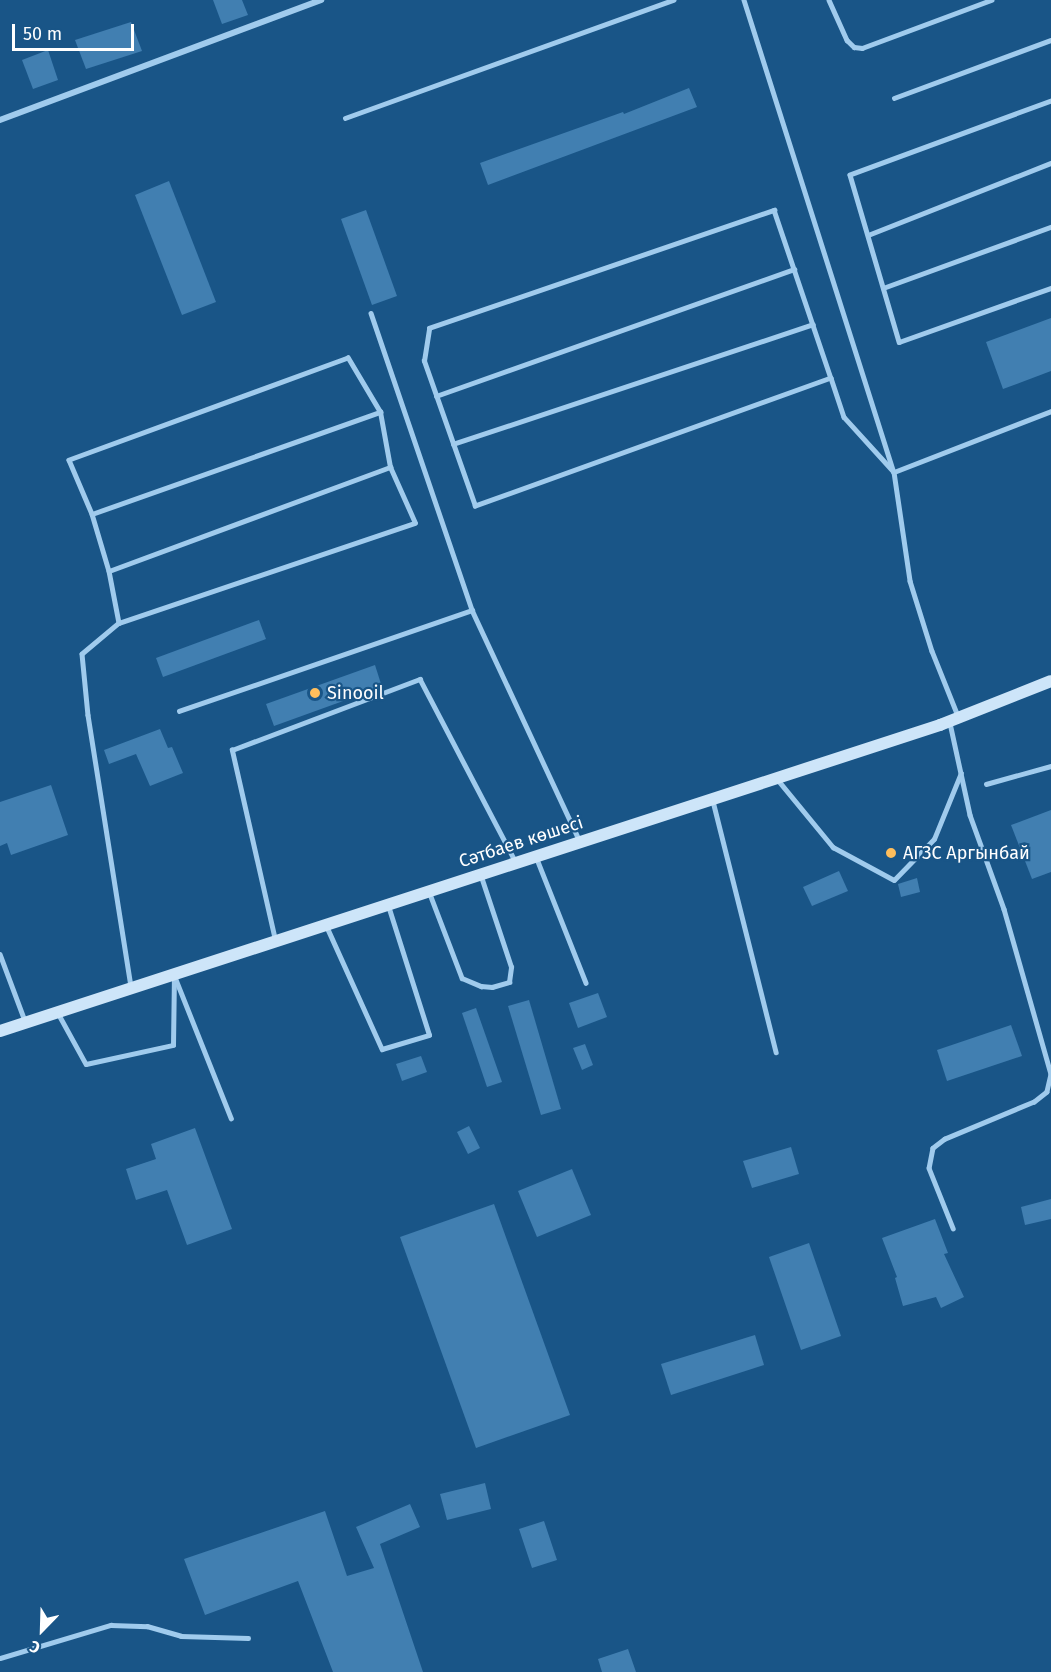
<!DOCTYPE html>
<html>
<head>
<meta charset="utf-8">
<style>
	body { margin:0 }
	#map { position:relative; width:1051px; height:1672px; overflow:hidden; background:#195587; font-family:"Fira Sans",sans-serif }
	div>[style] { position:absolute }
	.building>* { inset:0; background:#417fb1 }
	.service>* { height:4.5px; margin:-2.25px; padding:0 2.25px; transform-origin:2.25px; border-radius:2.25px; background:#a0cbed }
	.minor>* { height:6px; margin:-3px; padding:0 3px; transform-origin:3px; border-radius:3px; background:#a0cbed }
	.secondary>* { height:12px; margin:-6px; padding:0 6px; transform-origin:6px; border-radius:6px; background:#cde5f9 }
	.dots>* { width:16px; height:16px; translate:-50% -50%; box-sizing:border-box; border:3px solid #195587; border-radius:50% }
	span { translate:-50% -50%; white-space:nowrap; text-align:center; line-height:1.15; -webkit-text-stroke:4.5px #195587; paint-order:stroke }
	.poi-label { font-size:18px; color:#fff }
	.left { translate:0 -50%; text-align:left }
	.street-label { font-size:18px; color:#fff }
	.north { position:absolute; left:12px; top:1600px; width:60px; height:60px; -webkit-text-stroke:4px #195587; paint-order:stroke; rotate:203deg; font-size:16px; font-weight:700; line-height:24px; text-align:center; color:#fff }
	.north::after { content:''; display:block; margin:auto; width:21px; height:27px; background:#fff; clip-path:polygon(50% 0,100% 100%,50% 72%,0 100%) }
	.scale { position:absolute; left:12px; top:24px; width:122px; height:27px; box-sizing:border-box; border:3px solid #fff; border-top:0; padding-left:8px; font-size:18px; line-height:21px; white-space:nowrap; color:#fff; -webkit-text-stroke:4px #195587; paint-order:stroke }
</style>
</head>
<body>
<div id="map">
	<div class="building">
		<div style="clip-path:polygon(213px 0,242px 0,248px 15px,222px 24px)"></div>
		<div style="clip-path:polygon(131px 22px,142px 51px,86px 69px,75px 40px)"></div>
		<div style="clip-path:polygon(48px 50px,58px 80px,33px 89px,22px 60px)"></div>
		<div style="clip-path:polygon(689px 88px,697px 107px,488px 185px,480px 163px,623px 112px,624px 114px)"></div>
		<div style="clip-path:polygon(169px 181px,216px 302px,182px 315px,135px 195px)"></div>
		<div style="clip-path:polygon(366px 210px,397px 296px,372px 305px,341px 219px)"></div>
		<div style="clip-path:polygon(1051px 318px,1051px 371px,1003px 389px,986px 342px)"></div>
		<div style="clip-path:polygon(259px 620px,266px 639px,163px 677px,156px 658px)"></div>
		<div style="clip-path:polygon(375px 665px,382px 687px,274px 726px,266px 704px)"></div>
		<div style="clip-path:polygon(160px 729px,168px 748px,172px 747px,183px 773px,150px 786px,136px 754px,109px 764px,104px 750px)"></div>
		<div style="clip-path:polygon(51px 785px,68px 835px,11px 855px,7px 843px,0 846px,0 802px)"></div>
		<div style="clip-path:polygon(1051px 810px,1051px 872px,1032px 879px,1011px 825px)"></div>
		<div style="clip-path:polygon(839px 871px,848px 891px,812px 906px,803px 887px)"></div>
		<div style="clip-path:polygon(917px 878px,920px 892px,901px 897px,898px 884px)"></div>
		<div style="clip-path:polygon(598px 993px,607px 1017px,578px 1028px,569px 1003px)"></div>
		<div style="clip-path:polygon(529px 1000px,561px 1109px,541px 1115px,508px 1006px)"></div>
		<div style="clip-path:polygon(476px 1008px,502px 1082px,487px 1087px,462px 1013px)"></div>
		<div style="clip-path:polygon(1011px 1025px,1022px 1056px,947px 1081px,937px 1050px)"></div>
		<div style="clip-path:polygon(585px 1044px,593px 1065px,582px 1070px,573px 1048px)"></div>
		<div style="clip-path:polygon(421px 1056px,427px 1072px,402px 1081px,396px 1064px)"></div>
		<div style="clip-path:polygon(469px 1126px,480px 1148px,468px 1154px,457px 1132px)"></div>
		<div style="clip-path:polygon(195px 1128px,232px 1229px,187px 1245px,167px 1190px,136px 1200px,126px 1169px,156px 1159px,151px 1144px)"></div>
		<div style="clip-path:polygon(791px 1147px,799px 1174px,752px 1188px,743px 1161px)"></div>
		<div style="clip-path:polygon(572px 1169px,591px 1215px,537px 1237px,518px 1191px)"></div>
		<div style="clip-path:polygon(1051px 1199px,1051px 1219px,1025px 1225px,1021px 1207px)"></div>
		<div style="clip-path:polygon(494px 1204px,570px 1415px,476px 1448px,400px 1237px)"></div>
		<div style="clip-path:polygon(935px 1219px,948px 1253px,944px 1254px,964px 1297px,941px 1308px,936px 1297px,903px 1306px,895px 1278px,897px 1277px,882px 1238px)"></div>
		<div style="clip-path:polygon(809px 1243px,841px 1336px,801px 1350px,769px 1257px)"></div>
		<div style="clip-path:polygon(755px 1335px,764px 1365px,671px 1395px,661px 1364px)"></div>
		<div style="clip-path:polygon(485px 1483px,491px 1509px,447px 1520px,440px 1494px)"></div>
		<div style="clip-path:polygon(410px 1504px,420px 1527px,380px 1544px,423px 1672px,333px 1672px,298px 1581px,205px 1615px,184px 1559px,325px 1511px,347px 1576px,374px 1568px,356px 1527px)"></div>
		<div style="clip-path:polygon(544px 1521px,557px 1560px,532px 1568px,519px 1529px)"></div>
		<div style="clip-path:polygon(628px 1649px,636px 1672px,602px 1672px,598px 1659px)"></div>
	</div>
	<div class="service">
		<div style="left:744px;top:0;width:495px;rotate:72.4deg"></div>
		<div style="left:894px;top:472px;width:168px;rotate:-21.2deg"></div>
		<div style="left:829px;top:0;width:44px;rotate:65.8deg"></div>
		<div style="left:847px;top:40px;width:10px;rotate:45deg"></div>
		<div style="left:854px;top:47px;width:8px;rotate:7deg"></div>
		<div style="left:862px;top:48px;width:138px;rotate:-20.4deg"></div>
		<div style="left:894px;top:98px;width:167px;rotate:-20.3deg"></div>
		<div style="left:1051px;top:101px;width:214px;rotate:159.8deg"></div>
		<div style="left:850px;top:175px;width:174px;rotate:73.6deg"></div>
		<div style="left:899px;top:342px;width:161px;rotate:-19.6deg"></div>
		<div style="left:345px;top:118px;width:349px;rotate:-19.8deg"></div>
		<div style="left:868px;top:235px;width:197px;rotate:-21.5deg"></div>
		<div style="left:883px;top:288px;width:179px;rotate:-20deg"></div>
		<div style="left:371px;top:313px;width:314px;rotate:71.2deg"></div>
		<div style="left:831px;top:378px;width:378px;rotate:160.2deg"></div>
		<div style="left:475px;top:506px;width:154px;rotate:-109.4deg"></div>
		<div style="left:424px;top:361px;width:33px;rotate:-81deg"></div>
		<div style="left:429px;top:328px;width:365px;rotate:-18.9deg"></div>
		<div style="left:774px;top:210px;width:177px;rotate:71.3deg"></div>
		<div style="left:831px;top:378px;width:41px;rotate:71.6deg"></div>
		<div style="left:844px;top:417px;width:74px;rotate:47.7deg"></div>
		<div style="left:894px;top:472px;width:110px;rotate:81.6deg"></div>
		<div style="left:910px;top:581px;width:73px;rotate:72.6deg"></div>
		<div style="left:932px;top:651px;width:70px;rotate:68.2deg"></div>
		<div style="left:436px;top:396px;width:380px;rotate:-19.5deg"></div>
		<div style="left:453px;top:444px;width:379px;rotate:-18.4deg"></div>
		<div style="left:92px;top:514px;width:306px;rotate:-19.5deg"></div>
		<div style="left:380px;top:412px;width:63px;rotate:-120.7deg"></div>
		<div style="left:348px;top:358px;width:297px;rotate:159.9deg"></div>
		<div style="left:69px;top:460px;width:59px;rotate:66.9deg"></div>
		<div style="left:92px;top:514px;width:59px;rotate:73.4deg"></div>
		<div style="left:109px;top:571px;width:300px;rotate:-20.3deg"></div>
		<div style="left:390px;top:467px;width:56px;rotate:-100.3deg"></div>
		<div style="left:109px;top:571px;width:53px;rotate:79.1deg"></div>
		<div style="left:119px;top:623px;width:312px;rotate:-18.7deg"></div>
		<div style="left:415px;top:523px;width:61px;rotate:-114.1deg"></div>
		<div style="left:119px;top:623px;width:48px;rotate:140deg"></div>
		<div style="left:82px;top:654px;width:61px;rotate:84.4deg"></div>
		<div style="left:88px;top:715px;width:274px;rotate:81deg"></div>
		<div style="left:179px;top:711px;width:310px;rotate:-19deg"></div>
		<div style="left:472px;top:610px;width:256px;rotate:65deg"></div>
		<div style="left:950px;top:723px;width:94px;rotate:77.7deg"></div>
		<div style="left:970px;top:815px;width:100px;rotate:70.1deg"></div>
		<div style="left:1004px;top:909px;width:172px;rotate:74.1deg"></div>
		<div style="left:1051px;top:1074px;width:18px;rotate:103deg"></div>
		<div style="left:1047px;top:1092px;width:16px;rotate:142deg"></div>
		<div style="left:1034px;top:1102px;width:96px;rotate:157.4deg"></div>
		<div style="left:945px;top:1139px;width:15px;rotate:143deg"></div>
		<div style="left:933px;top:1148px;width:20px;rotate:101deg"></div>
		<div style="left:929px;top:1168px;width:65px;rotate:68.2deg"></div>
		<div style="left:778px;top:780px;width:87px;rotate:50.6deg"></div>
		<div style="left:833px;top:847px;width:69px;rotate:28.4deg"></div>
		<div style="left:894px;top:880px;width:57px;rotate:-45.7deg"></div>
		<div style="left:934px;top:839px;width:71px;rotate:-67.8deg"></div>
		<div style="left:986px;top:784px;width:67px;rotate:-15.5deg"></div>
		<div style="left:713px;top:801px;width:259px;rotate:75.9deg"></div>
		<div style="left:537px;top:859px;width:133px;rotate:68.4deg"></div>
		<div style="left:430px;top:894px;width:90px;rotate:69.1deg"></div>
		<div style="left:462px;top:978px;width:21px;rotate:23deg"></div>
		<div style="left:481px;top:986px;width:11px;rotate:5deg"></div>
		<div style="left:492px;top:987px;width:18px;rotate:-16deg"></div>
		<div style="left:509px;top:982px;width:15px;rotate:-82deg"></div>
		<div style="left:511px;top:967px;width:95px;rotate:-108.4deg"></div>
		<div style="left:327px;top:927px;width:134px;rotate:65.7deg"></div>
		<div style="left:382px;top:1049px;width:49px;rotate:-16.6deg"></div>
		<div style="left:429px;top:1035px;width:135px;rotate:-107.6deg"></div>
		<div style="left:275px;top:940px;width:195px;rotate:-102.8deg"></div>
		<div style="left:232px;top:750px;width:201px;rotate:-20.7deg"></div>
		<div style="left:420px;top:679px;width:208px;rotate:62.4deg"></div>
		<div style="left:0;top:954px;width:72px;rotate:69.5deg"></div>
		<div style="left:175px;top:977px;width:152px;rotate:68.3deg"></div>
		<div style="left:58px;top:1013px;width:58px;rotate:61.2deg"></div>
		<div style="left:86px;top:1064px;width:89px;rotate:-12.3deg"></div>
		<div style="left:173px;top:1045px;width:69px;rotate:-89.2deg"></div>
		<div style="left:0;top:1658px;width:116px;rotate:-16.6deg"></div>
		<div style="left:111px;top:1625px;width:36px;rotate:2deg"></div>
		<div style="left:147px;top:1626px;width:35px;rotate:16deg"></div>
		<div style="left:181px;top:1636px;width:67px;rotate:1.7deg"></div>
	</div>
	<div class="minor">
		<div style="left:0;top:120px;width:343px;rotate:-20.5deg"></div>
	</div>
	<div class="secondary">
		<div style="left:0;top:1031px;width:989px;rotate:-18.03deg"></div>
		<div style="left:940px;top:725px;width:119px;rotate:-21.6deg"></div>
	</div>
	<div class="dots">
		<div style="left:315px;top:693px;background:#ffbe5c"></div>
		<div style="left:891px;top:853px;background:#ffbe5c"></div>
	</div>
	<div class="poi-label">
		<span class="left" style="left:327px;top:693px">Sinooil</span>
		<span class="left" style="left:903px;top:853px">АГЗС Аргынбай</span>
	</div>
	<div class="street-label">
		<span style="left:521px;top:842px;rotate:-18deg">Сәтбаев көшесі</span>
	</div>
	<div class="north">С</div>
	<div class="scale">50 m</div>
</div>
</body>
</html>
